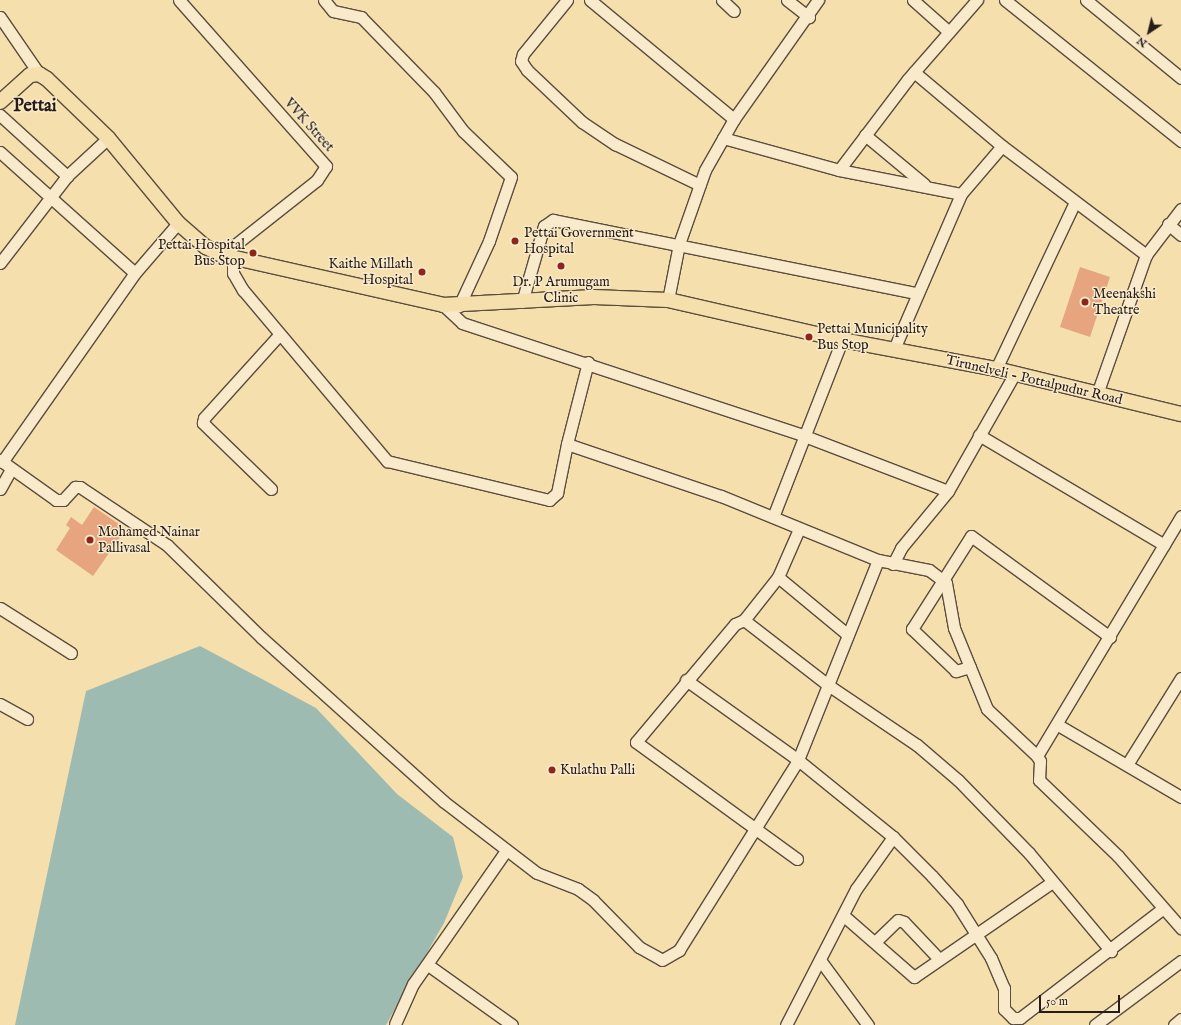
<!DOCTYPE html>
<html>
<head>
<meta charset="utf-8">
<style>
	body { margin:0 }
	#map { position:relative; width:1181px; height:1025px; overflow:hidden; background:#f4dfad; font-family:"IM FELL English",serif }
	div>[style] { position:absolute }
	.water>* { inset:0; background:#9ebbb2 }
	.building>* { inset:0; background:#e7a57f }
	.roads { filter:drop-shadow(1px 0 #5b4d3d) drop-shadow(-1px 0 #5b4d3d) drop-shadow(0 1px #5b4d3d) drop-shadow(0 -1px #5b4d3d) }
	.minor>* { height:11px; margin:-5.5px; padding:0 5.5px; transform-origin:5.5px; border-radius:5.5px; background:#f8eaca }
	.major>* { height:14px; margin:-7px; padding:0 7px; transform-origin:7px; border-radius:7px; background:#f4dfad }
	.dots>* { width:11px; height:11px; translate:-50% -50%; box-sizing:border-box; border:2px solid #f8eaca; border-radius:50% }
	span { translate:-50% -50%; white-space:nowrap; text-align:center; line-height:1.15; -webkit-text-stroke:3px #f8eaca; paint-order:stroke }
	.street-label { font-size:14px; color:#281c18 }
	.poi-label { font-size:14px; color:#281c18 }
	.left { translate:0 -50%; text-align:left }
	.right { translate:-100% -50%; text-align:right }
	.district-label { font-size:18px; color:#281c18; font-weight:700 }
	.north { position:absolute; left:1129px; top:12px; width:40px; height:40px; -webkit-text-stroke:3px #f8eaca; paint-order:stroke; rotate:215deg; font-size:11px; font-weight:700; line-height:16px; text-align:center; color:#281c18 }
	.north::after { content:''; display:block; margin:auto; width:14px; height:18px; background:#281c18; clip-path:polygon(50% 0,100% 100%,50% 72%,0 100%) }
	.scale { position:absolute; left:1039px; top:995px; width:81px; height:18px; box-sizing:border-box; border:2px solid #281c18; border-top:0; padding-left:5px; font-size:12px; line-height:14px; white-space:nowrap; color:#281c18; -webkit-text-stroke:3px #f8eaca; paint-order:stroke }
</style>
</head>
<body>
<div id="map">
	<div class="water">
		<div style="clip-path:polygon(200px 646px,316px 708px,397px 794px,453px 837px,463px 877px,444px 923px,386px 1025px,15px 1025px,86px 691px)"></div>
	</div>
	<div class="building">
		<div style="clip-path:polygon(1080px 267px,1110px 277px,1090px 337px,1060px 327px)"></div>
		<div style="clip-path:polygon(94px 507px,126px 529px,93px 576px,56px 550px,70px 528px,66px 525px,71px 517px,82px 525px)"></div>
	</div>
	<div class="roads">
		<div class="minor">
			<div style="left:179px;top:0;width:222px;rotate:48.5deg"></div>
			<div style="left:326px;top:166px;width:17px;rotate:123deg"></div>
			<div style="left:317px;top:180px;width:121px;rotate:141.7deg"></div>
			<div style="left:324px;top:0;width:14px;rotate:51deg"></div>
			<div style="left:333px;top:11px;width:29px;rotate:12deg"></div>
			<div style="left:361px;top:17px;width:105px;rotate:45.8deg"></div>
			<div style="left:434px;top:92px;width:49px;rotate:53.4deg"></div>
			<div style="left:463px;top:131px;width:66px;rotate:43.8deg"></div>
			<div style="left:511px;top:177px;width:68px;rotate:109deg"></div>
			<div style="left:489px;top:241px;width:72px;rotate:114.8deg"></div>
			<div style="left:567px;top:0;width:70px;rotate:129.2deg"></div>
			<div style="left:523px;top:54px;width:7px;rotate:106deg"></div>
			<div style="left:521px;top:61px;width:11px;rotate:56deg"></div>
			<div style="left:527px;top:70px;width:76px;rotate:43.4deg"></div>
			<div style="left:582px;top:122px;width:40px;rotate:34deg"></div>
			<div style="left:615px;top:144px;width:94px;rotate:25.8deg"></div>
			<div style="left:590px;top:0;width:187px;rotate:39.6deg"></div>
			<div style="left:722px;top:0;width:16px;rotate:43deg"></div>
			<div style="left:787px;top:0;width:28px;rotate:38deg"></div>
			<div style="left:913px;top:0;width:48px;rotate:41.6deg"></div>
			<div style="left:1005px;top:0;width:226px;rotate:38.7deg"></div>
			<div style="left:1086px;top:0;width:123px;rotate:39.4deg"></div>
			<div style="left:0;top:17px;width:69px;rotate:55.6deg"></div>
			<div style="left:914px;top:72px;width:115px;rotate:40.1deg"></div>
			<div style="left:1002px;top:146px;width:181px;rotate:37.1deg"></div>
			<div style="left:0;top:115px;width:91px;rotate:42.3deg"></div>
			<div style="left:865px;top:135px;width:77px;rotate:39.7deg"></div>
			<div style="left:723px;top:138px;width:120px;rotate:15.4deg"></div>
			<div style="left:839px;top:170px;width:124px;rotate:11.1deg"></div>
			<div style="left:0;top:152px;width:181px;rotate:41.9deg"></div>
			<div style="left:839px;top:170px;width:114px;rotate:-52.8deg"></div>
			<div style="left:908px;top:79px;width:105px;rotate:-48.9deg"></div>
			<div style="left:1168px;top:224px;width:17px;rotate:40deg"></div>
			<div style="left:233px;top:257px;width:16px;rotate:90deg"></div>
			<div style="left:233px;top:273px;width:20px;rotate:60deg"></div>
			<div style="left:243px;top:290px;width:224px;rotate:49.9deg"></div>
			<div style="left:387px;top:461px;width:167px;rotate:13.5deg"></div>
			<div style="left:549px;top:500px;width:11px;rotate:-41deg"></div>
			<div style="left:557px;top:493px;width:50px;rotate:-78.5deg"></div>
			<div style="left:0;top:263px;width:110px;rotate:-52.4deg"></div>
			<div style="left:67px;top:176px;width:56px;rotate:-42.8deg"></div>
			<div style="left:668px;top:300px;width:57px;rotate:-78.9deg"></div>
			<div style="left:679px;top:244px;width:78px;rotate:-70.6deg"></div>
			<div style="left:705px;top:170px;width:59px;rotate:-60.4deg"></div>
			<div style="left:734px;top:119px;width:146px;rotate:-54.8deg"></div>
			<div style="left:522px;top:302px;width:79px;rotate:-73.9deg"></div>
			<div style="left:544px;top:226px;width:11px;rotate:-34deg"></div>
			<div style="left:553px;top:220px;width:370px;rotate:11.4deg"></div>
			<div style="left:443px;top:305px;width:26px;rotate:43deg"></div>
			<div style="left:462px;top:323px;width:358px;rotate:18.2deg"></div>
			<div style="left:802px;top:435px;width:156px;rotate:21deg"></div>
			<div style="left:894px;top:349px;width:169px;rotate:-66.6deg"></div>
			<div style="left:961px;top:194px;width:63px;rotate:-49.5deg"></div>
			<div style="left:588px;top:362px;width:85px;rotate:104.4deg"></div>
			<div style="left:567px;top:444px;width:163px;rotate:18.7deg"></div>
			<div style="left:721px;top:496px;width:170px;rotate:22.2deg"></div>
			<div style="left:996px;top:369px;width:185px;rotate:-64.7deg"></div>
			<div style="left:1097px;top:394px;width:147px;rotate:-70.6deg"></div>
			<div style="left:1146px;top:255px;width:58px;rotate:-52.7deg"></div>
			<div style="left:979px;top:435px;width:215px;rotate:30.7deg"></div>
			<div style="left:0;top:460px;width:69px;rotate:35.5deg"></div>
			<div style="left:56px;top:500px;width:7px"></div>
			<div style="left:63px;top:500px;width:18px;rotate:-47deg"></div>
			<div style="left:75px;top:487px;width:5px"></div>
			<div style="left:80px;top:487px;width:105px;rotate:33.7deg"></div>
			<div style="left:167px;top:545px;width:133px;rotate:44.4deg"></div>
			<div style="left:262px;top:638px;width:244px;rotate:42deg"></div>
			<div style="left:443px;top:801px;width:118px;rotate:37.5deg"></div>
			<div style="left:537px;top:873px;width:44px;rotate:21.3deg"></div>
			<div style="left:578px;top:889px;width:19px;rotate:36deg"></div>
			<div style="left:593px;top:900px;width:66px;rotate:45.6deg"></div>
			<div style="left:639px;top:947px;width:26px;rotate:29deg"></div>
			<div style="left:662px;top:960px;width:20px;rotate:-30deg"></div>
			<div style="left:679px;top:950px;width:224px;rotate:-57.9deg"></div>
			<div style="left:798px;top:760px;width:215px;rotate:-68.2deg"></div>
			<div style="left:878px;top:560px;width:52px;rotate:11.1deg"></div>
			<div style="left:929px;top:570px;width:21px;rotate:37deg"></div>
			<div style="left:946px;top:583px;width:46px;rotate:79.9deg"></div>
			<div style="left:954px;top:628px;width:87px;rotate:67.8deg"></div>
			<div style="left:987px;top:709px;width:69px;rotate:43.2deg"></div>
			<div style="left:1037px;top:756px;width:6px;rotate:59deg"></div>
			<div style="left:1040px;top:761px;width:19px;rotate:93deg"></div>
			<div style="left:1039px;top:780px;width:110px;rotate:43.9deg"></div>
			<div style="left:1118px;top:856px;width:96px;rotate:48.8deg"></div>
			<div style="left:2px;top:462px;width:231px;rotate:-54.9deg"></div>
			<div style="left:135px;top:273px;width:66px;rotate:-49.3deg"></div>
			<div style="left:0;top:489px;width:23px;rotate:-61deg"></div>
			<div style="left:271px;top:489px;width:95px;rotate:-135.9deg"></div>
			<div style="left:203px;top:423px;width:5px;rotate:-79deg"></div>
			<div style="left:204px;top:418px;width:112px;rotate:-47.9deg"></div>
			<div style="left:773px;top:517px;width:190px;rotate:-68.7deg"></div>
			<div style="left:893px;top:564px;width:18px;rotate:-63deg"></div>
			<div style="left:901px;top:548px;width:74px;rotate:-50.5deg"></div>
			<div style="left:948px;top:491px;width:133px;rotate:-60.4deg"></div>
			<div style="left:778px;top:577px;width:89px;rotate:39.6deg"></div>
			<div style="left:0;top:608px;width:84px;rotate:32.4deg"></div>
			<div style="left:744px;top:620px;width:55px;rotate:-51.7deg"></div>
			<div style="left:778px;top:577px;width:52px;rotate:-66.4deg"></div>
			<div style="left:970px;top:667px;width:15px;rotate:164deg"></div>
			<div style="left:956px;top:671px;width:61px;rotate:-136.3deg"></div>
			<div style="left:912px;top:629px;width:110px;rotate:-57.6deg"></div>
			<div style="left:971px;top:536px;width:172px;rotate:36deg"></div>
			<div style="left:686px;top:680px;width:138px;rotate:35.5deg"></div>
			<div style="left:798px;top:760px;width:122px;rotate:39deg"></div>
			<div style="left:893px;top:837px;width:55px;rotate:45deg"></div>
			<div style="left:932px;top:876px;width:38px;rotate:48deg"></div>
			<div style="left:957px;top:904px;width:64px;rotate:57.8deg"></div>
			<div style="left:991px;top:958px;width:33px;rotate:67deg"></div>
			<div style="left:1004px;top:988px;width:21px;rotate:90deg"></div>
			<div style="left:1004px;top:1009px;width:13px;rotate:45deg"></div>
			<div style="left:1013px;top:1018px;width:7px"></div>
			<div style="left:1020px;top:1018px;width:179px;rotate:-37.5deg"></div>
			<div style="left:0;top:704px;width:31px;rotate:29deg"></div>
			<div style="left:1058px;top:725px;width:143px;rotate:30.3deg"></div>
			<div style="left:1037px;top:756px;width:280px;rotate:-59deg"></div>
			<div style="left:1128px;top:763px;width:100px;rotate:-58.1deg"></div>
			<div style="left:797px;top:859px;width:199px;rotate:-144deg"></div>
			<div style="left:636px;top:742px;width:154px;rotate:-50deg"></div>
			<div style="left:735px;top:624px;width:10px;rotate:-24deg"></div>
			<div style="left:744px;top:620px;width:106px;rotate:37.7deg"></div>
			<div style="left:828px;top:685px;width:107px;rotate:34deg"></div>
			<div style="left:917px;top:745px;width:54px;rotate:40.5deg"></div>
			<div style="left:958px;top:780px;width:102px;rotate:45.8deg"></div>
			<div style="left:1029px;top:853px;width:128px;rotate:50.1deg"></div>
			<div style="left:844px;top:916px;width:93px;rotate:41.1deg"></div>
			<div style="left:914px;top:977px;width:168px;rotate:-34.5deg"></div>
			<div style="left:876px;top:941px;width:30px;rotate:-44deg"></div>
			<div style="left:898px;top:920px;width:6px;rotate:18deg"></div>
			<div style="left:904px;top:922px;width:51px;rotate:46.6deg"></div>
			<div style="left:820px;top:960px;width:81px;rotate:53.6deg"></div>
			<div style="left:428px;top:965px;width:103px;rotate:35.5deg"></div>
			<div style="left:395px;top:1024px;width:44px;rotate:-65.8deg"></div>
			<div style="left:413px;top:984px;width:161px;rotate:-55.1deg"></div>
			<div style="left:786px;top:1025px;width:153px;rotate:-62.8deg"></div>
			<div style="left:856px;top:889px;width:64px;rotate:-54.6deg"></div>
			<div style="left:1095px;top:1025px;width:107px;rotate:-36.7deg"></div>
			<div style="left:1174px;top:1025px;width:9px;rotate:-41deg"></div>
		</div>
		<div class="major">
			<div style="left:0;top:102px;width:40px;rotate:-42deg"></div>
			<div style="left:30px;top:75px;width:9px;rotate:-6deg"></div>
			<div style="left:39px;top:74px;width:9px;rotate:32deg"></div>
			<div style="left:47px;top:79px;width:85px;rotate:44deg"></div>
			<div style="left:108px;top:138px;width:110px;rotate:50.5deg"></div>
			<div style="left:178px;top:223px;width:37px;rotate:41deg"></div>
			<div style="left:206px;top:247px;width:18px;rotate:27deg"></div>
			<div style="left:222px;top:255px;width:227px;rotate:12.7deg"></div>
			<div style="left:443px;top:305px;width:151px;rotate:-3deg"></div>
			<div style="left:594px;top:297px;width:74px;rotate:2.3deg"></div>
			<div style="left:668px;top:300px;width:179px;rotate:12.9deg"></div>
			<div style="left:842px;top:340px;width:157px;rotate:10.7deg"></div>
			<div style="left:996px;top:369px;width:190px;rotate:13.7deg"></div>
		</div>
	</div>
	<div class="dots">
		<div style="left:515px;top:241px;background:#8f2418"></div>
		<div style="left:253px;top:253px;background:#8f2418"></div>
		<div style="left:561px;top:266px;background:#8f2418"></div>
		<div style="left:422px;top:272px;background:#8f2418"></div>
		<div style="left:1085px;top:302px;background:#8f2418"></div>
		<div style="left:809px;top:337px;background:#8f2418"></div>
		<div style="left:90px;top:540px;background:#8f2418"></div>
		<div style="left:552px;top:770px;background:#8f2418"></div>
	</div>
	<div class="street-label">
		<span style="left:309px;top:125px;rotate:48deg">VVK Street</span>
		<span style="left:1034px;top:380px;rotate:13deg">Tirunelveli - Pottalpudur Road</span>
	</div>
	<div class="poi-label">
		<span class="left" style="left:524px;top:241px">Pettai Government<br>Hospital</span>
		<span class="right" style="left:245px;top:253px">Pettai Hospital<br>Bus Stop</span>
		<span class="right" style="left:413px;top:272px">Kaithe Millath<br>Hospital</span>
		<span style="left:561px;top:290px">Dr. P Arumugam<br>Clinic</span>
		<span class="left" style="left:1093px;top:302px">Meenakshi<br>Theatre</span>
		<span class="left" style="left:817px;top:337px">Pettai Municipality<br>Bus Stop</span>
		<span class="left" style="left:98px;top:540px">Mohamed Nainar<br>Pallivasal</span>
		<span class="left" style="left:560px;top:770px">Kulathu Palli</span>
	</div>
	<div class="district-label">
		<span style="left:35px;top:107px">Pettai</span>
	</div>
	<div class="north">N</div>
	<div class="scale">50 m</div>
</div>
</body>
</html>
